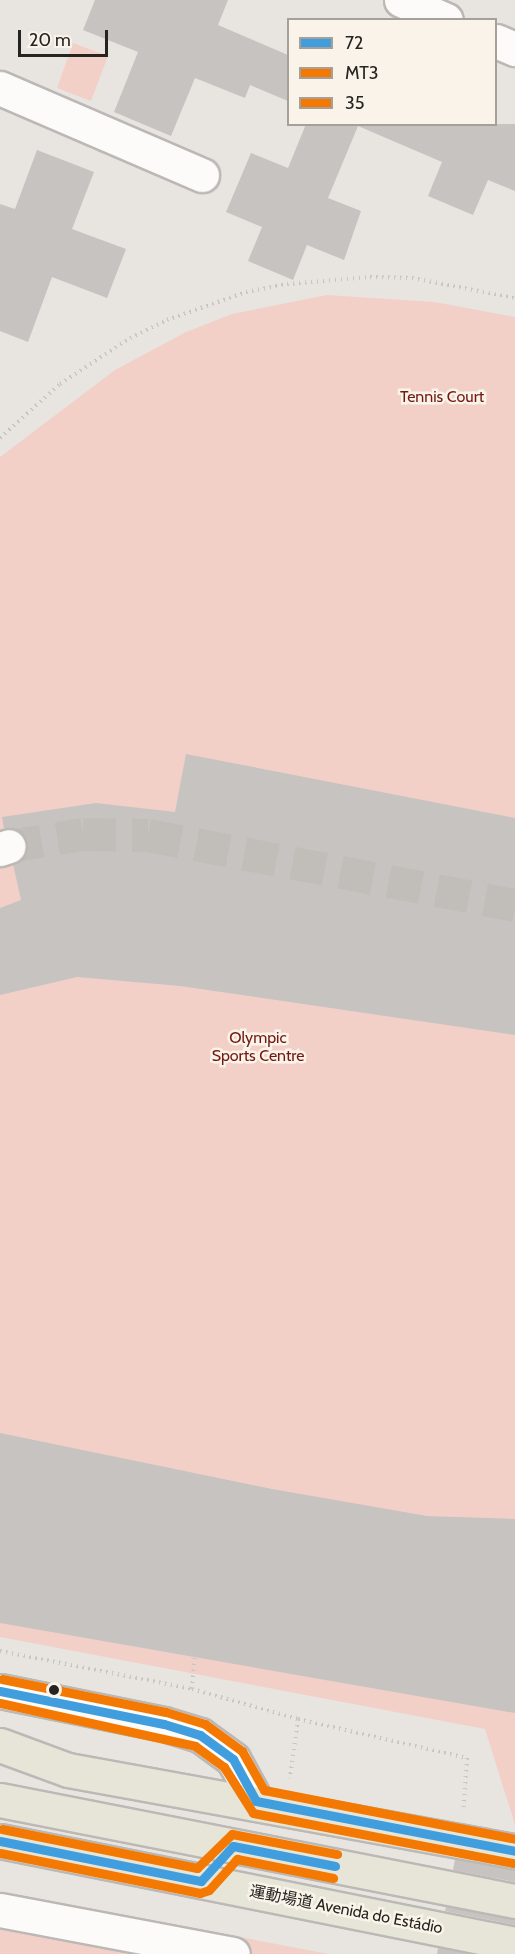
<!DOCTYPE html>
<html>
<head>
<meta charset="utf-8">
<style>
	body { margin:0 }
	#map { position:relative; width:515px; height:1954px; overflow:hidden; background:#e8e5e0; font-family:Cabin,"Noto Sans SC",sans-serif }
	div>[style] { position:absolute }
	.green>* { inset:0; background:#f2d0c8 }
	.building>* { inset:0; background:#c6c3c0 }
	.minor-tunnel>* { height:33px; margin-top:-16.5px; transform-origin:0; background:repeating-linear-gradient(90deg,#c1beba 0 33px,transparent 0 49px) }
	.path>* { height:4px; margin-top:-2px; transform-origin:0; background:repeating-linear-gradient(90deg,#c6c6c4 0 1.5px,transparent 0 6px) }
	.roads { filter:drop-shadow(2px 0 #bbb8b5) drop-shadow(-2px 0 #bbb8b5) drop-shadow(0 2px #bbb8b5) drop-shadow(0 -2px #bbb8b5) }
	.minor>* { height:33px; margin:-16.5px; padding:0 16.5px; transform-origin:16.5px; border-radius:16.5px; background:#fcfbfa }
	.major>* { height:33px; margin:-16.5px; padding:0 16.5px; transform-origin:16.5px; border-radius:16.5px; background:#e6e5d8 }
	.bus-1>* { height:9px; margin:-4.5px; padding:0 4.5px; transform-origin:4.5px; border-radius:4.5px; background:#419ede }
	.bus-2>* { height:9px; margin:-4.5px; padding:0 4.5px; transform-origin:4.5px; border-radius:4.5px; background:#f47902 }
	.bus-3>* { height:9px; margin:-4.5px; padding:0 4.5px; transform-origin:4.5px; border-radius:4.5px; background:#f47902 }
	.dots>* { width:16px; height:16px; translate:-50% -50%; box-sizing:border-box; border:3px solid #f9f3ea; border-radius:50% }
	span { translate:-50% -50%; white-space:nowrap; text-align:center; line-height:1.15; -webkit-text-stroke:5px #f9f3ea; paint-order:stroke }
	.park-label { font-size:16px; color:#731911 }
	.street-label { font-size:16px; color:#262420 }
	.legend { position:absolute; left:287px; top:18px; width:210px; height:108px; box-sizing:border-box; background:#f9f3ea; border:2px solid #a5a099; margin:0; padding:8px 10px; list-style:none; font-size:18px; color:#262420 }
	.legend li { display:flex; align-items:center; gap:12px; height:30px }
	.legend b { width:30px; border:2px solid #a5a099 }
	.scale { position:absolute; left:18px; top:30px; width:90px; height:27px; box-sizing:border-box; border:3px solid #262420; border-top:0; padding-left:8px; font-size:18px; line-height:21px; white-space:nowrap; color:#262420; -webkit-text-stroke:4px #f9f3ea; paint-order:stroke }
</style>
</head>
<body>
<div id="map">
	<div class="green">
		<div style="clip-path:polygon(73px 43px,108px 56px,91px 101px,57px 88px)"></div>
		<div style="clip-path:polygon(327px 295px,434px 302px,515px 317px,515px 1825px,485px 1729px,0 1637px,0 457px,115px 370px,186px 332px,232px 314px)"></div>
		<div style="clip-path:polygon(0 1891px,329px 1954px,0 1954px)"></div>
	</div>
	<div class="building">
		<div style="clip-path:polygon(95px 0,228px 0,218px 25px,288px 55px,288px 101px,250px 85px,245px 98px,195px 78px,171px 136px,114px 112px,138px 52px,83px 30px)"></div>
		<div style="clip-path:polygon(306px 124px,515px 124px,515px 191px,488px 180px,473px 215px,428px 196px,442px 162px,358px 126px,328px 198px,361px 211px,344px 260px,307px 245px,293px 280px,248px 261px,262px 227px,226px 212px,251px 153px,288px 168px)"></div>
		<div style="clip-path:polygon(37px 150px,94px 172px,72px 229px,126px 249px,107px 298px,52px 277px,28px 342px,0 331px,0 204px,15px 209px)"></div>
		<div style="clip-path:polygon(186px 754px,515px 818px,515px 1035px,180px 986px,77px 977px,0 995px,0 908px,21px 900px,13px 864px,23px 859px,27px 849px,22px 832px,4px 828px,2px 817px,96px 803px,175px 812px)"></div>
		<div style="clip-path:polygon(0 1433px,272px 1489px,427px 1516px,515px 1519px,515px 1713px,0 1623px)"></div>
		<div style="clip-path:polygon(455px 1859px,515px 1869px,515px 1882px,453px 1870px)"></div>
		<div style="clip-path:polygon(446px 1907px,515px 1919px,515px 1925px,445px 1911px)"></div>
		<div style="clip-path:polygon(438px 1948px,469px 1954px,437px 1954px)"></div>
	</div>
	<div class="minor-tunnel">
		<div style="left:9px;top:846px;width:75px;rotate:-9.2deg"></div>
		<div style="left:83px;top:834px;width:65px;rotate:0.9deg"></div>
		<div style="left:148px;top:835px;width:374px;rotate:10.8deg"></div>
	</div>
	<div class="path">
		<div style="left:0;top:438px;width:81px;rotate:-42deg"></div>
		<div style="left:60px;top:384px;width:84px;rotate:-33.3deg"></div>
		<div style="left:130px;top:338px;width:41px;rotate:-25.9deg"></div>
		<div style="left:167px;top:320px;width:84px;rotate:-19.5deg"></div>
		<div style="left:246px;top:292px;width:42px;rotate:-11deg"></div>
		<div style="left:287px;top:284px;width:83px;rotate:-4.8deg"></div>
		<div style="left:370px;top:277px;width:42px;rotate:1.4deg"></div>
		<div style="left:412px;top:278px;width:105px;rotate:11deg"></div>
		<div style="left:0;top:1651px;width:196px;rotate:11.2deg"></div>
		<div style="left:192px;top:1689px;width:110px;rotate:15.8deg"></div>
		<div style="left:298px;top:1719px;width:60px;rotate:97.7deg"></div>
		<div style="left:192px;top:1689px;width:32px;rotate:-85deg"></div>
		<div style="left:298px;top:1719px;width:173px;rotate:13deg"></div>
		<div style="left:467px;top:1758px;width:54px;rotate:94.2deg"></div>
	</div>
	<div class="roads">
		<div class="minor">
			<div style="left:401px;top:0;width:49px;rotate:24deg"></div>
			<div style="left:496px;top:41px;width:21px;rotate:23deg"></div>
			<div style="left:0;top:88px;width:220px;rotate:23.3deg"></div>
			<div style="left:0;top:849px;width:9px;rotate:-18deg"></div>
			<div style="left:0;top:1691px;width:167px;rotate:11.4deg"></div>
			<div style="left:164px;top:1724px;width:38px;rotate:17deg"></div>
			<div style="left:200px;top:1735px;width:41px;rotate:36deg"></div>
			<div style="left:233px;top:1759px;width:48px;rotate:61.3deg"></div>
			<div style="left:0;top:1910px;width:237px;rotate:10.7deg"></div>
		</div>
		<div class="major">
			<div style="left:0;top:1745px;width:72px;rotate:20.2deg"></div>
			<div style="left:68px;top:1770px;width:454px;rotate:10.3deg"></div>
			<div style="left:0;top:1800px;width:525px;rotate:11.1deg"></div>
			<div style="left:0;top:1841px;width:525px;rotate:11.31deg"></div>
		</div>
	</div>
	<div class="bus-1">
		<div style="left:0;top:1691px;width:167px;rotate:11.4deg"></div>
		<div style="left:164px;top:1724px;width:38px;rotate:17deg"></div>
		<div style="left:200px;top:1735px;width:41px;rotate:36deg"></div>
		<div style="left:233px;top:1759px;width:48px;rotate:61.3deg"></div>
		<div style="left:256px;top:1801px;width:264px;rotate:10.9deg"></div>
		<div style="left:0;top:1841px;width:205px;rotate:11.3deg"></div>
		<div style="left:201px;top:1881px;width:47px;rotate:-47.6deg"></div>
		<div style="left:233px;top:1846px;width:104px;rotate:11.1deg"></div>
	</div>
	<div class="bus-2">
		<div style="left:0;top:1703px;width:200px;rotate:12.4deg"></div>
		<div style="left:195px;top:1746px;width:36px;rotate:36deg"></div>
		<div style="left:224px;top:1767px;width:54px;rotate:57.8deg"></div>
		<div style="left:253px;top:1813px;width:265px;rotate:10.9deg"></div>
		<div style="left:0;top:1853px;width:204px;rotate:11.3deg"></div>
		<div style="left:200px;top:1893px;width:9px;rotate:-18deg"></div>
		<div style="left:209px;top:1890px;width:42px;rotate:-47.9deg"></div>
		<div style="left:237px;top:1859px;width:98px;rotate:11.2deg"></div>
	</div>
	<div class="bus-3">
		<div style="left:2px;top:1679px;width:167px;rotate:11.4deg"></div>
		<div style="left:166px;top:1712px;width:41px;rotate:17.1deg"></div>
		<div style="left:205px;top:1724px;width:46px;rotate:36.1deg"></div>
		<div style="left:242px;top:1751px;width:45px;rotate:60.6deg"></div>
		<div style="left:264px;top:1790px;width:256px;rotate:11deg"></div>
		<div style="left:2px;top:1829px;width:199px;rotate:11.3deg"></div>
		<div style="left:197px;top:1868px;width:49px;rotate:-44.2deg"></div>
		<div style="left:232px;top:1834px;width:107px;rotate:10.8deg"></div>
	</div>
	<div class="dots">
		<div style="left:54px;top:1690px;background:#262420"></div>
	</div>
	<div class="park-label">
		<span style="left:442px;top:397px">Tennis Court</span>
		<span style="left:258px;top:1047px">Olympic<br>Sports Centre</span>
	</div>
	<div class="street-label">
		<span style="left:346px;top:1910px;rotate:11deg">運動場道 Avenida do Estádio</span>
	</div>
	<ul class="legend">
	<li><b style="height:8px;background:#419ede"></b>72</li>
	<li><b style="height:8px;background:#f47902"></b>MT3</li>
	<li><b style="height:8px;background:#f47902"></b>35</li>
	</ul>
	<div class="scale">20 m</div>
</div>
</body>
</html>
